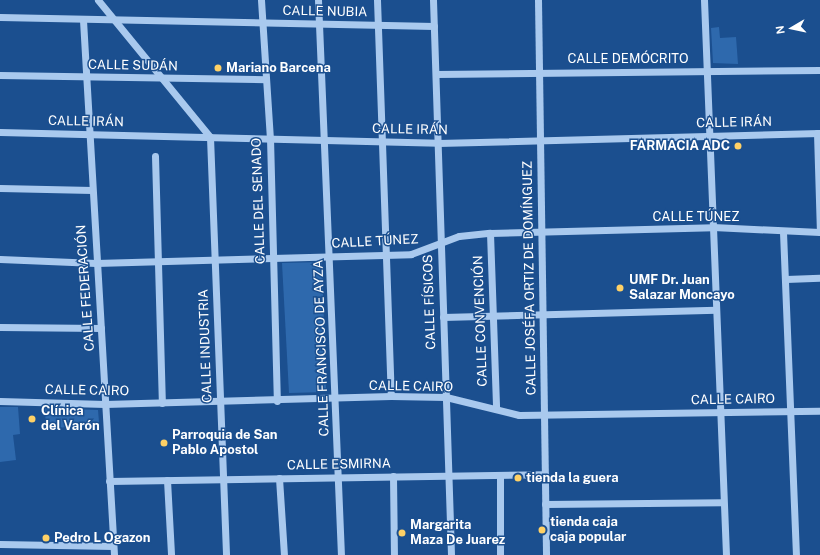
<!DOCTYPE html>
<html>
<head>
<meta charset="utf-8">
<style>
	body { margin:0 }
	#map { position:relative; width:820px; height:555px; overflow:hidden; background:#1b4f8f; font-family:"Public Sans",sans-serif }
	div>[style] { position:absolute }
	.green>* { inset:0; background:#2e69ad }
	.minor>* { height:7px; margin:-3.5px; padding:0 3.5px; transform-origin:3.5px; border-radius:3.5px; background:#a9c9ee }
	.dots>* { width:11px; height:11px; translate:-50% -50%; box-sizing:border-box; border:2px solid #1b4f8f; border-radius:50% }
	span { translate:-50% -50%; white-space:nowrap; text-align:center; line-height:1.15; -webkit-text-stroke:3px #1b4f8f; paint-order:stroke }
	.street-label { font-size:13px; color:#fff }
	.poi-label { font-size:13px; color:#fff; font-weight:700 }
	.left { translate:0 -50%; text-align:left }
	.right { translate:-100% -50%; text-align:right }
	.north { position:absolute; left:772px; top:8px; width:40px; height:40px; -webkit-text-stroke:3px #1b4f8f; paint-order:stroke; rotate:261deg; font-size:11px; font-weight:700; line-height:16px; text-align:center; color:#fff }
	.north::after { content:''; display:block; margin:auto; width:14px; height:18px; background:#fff; clip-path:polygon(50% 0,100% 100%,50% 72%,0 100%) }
</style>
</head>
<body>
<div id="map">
	<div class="green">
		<div style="clip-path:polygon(719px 27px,720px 38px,736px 37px,738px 64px,713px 63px,711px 28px)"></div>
		<div style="clip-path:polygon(322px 262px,326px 392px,289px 393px,282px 263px)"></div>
		<div style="clip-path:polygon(0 407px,18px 407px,20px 434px,13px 435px,16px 460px,0 462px)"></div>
		<div style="clip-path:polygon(45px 408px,98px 410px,99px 422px,46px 430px)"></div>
	</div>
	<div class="minor">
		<div style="left:98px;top:0;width:177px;rotate:50.7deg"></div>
		<div style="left:210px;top:137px;width:418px;rotate:87.8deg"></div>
		<div style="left:261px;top:0;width:138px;rotate:86.3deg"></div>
		<div style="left:270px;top:138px;width:263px;rotate:88.5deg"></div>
		<div style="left:318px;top:0;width:555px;rotate:87.63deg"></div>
		<div style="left:377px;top:0;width:396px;rotate:88deg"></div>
		<div style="left:433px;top:0;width:555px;rotate:88.14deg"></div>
		<div style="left:538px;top:0;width:555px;rotate:89.17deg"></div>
		<div style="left:704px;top:0;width:555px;rotate:87.73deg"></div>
		<div style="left:0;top:17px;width:434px;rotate:1.2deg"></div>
		<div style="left:83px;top:20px;width:536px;rotate:86.68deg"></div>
		<div style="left:436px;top:74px;width:384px;rotate:-0.6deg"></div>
		<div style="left:0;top:75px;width:266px;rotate:0.9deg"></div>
		<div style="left:0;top:132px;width:438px;rotate:1.4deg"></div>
		<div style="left:438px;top:143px;width:382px;rotate:-1.5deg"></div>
		<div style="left:817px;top:133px;width:99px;rotate:88.3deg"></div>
		<div style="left:155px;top:156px;width:247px;rotate:88.4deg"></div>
		<div style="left:0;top:188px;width:92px;rotate:1.2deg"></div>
		<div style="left:783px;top:232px;width:323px;rotate:87.7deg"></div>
		<div style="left:490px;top:233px;width:176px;rotate:88deg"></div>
		<div style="left:0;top:259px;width:96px;rotate:2.4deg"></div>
		<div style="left:96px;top:263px;width:315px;rotate:-1.6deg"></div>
		<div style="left:411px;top:254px;width:51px;rotate:-20.6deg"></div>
		<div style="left:459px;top:236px;width:31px;rotate:-6deg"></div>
		<div style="left:490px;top:233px;width:223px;rotate:-1.5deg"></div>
		<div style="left:713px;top:227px;width:107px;rotate:2.7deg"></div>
		<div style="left:786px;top:279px;width:34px;rotate:-2deg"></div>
		<div style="left:443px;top:317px;width:273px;rotate:-1.5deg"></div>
		<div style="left:0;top:327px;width:101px;rotate:0.6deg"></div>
		<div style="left:0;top:401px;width:105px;rotate:1.6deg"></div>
		<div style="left:105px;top:404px;width:286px;rotate:-1.6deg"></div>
		<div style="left:391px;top:396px;width:55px;rotate:1deg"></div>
		<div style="left:446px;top:397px;width:75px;rotate:13.9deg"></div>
		<div style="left:519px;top:415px;width:301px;rotate:-0.8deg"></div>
		<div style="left:393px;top:476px;width:79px;rotate:89.3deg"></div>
		<div style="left:279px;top:478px;width:77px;rotate:86.3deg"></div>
		<div style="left:167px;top:480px;width:75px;rotate:86.9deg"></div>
		<div style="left:109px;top:481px;width:436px;rotate:-0.9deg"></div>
		<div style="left:545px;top:504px;width:178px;rotate:-0.6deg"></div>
		<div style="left:0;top:544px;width:113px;rotate:1deg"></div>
		<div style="left:500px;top:555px;width:80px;rotate:-90deg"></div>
	</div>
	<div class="dots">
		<div style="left:218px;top:68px;background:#ffd166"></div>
		<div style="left:738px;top:146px;background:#ffd166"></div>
		<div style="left:620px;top:288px;background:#ffd166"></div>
		<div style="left:32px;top:419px;background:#ffd166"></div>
		<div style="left:164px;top:443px;background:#ffd166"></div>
		<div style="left:518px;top:478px;background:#ffd166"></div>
		<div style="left:542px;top:530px;background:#ffd166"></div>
		<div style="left:402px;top:533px;background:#ffd166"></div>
		<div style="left:46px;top:538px;background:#ffd166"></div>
	</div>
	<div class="street-label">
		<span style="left:325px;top:12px;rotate:1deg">CALLE NUBIA</span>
		<span style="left:628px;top:59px">CALLE DEMÓCRITO</span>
		<span style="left:133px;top:66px;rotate:1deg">CALLE SUDÁN</span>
		<span style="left:86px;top:122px;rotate:1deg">CALLE IRÁN</span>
		<span style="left:734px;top:123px;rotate:-1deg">CALLE IRÁN</span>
		<span style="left:410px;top:130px;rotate:1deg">CALLE IRÁN</span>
		<span style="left:259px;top:201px;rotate:-92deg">CALLE DEL SENADO</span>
		<span style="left:696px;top:217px">CALLE TÚNEZ</span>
		<span style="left:375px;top:242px;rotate:-3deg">CALLE TÚNEZ</span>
		<span style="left:530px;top:278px;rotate:-91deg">CALLE JOSÉFA ORTIZ DE DOMÍNGUEZ</span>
		<span style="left:86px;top:288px;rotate:-94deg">CALLE FEDERACIÓN</span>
		<span style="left:430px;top:302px;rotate:-92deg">CALLE FÍSICOS</span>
		<span style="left:481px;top:321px;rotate:-92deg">CALLE CONVENCIÓN</span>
		<span style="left:206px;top:346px;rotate:-92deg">CALLE INDUSTRIA</span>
		<span style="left:322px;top:348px;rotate:-92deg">CALLE FRANCISCO DE AYZA</span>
		<span style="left:411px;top:387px;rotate:1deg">CALLE CAIRO</span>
		<span style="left:87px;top:391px;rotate:1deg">CALLE CAIRO</span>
		<span style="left:733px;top:400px;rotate:-1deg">CALLE CAIRO</span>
		<span style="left:339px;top:465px;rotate:-1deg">CALLE ESMIRNA</span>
	</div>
	<div class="poi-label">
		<span class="left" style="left:226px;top:68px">Mariano Barcena</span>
		<span class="right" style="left:730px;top:146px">FARMACIA ADC</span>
		<span class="left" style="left:629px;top:288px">UMF Dr. Juan<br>Salazar Moncayo</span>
		<span class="left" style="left:41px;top:419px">Clínica<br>del Varón</span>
		<span class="left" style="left:172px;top:443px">Parroquia de San<br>Pablo Apostol</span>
		<span class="left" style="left:526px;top:478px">tienda la guera</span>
		<span class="left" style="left:550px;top:530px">tienda caja<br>caja popular</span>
		<span class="left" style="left:410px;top:533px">Margarita<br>Maza De Juarez</span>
		<span class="left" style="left:54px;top:538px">Pedro L Ogazon</span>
	</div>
	<div class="north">N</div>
</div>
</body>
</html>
